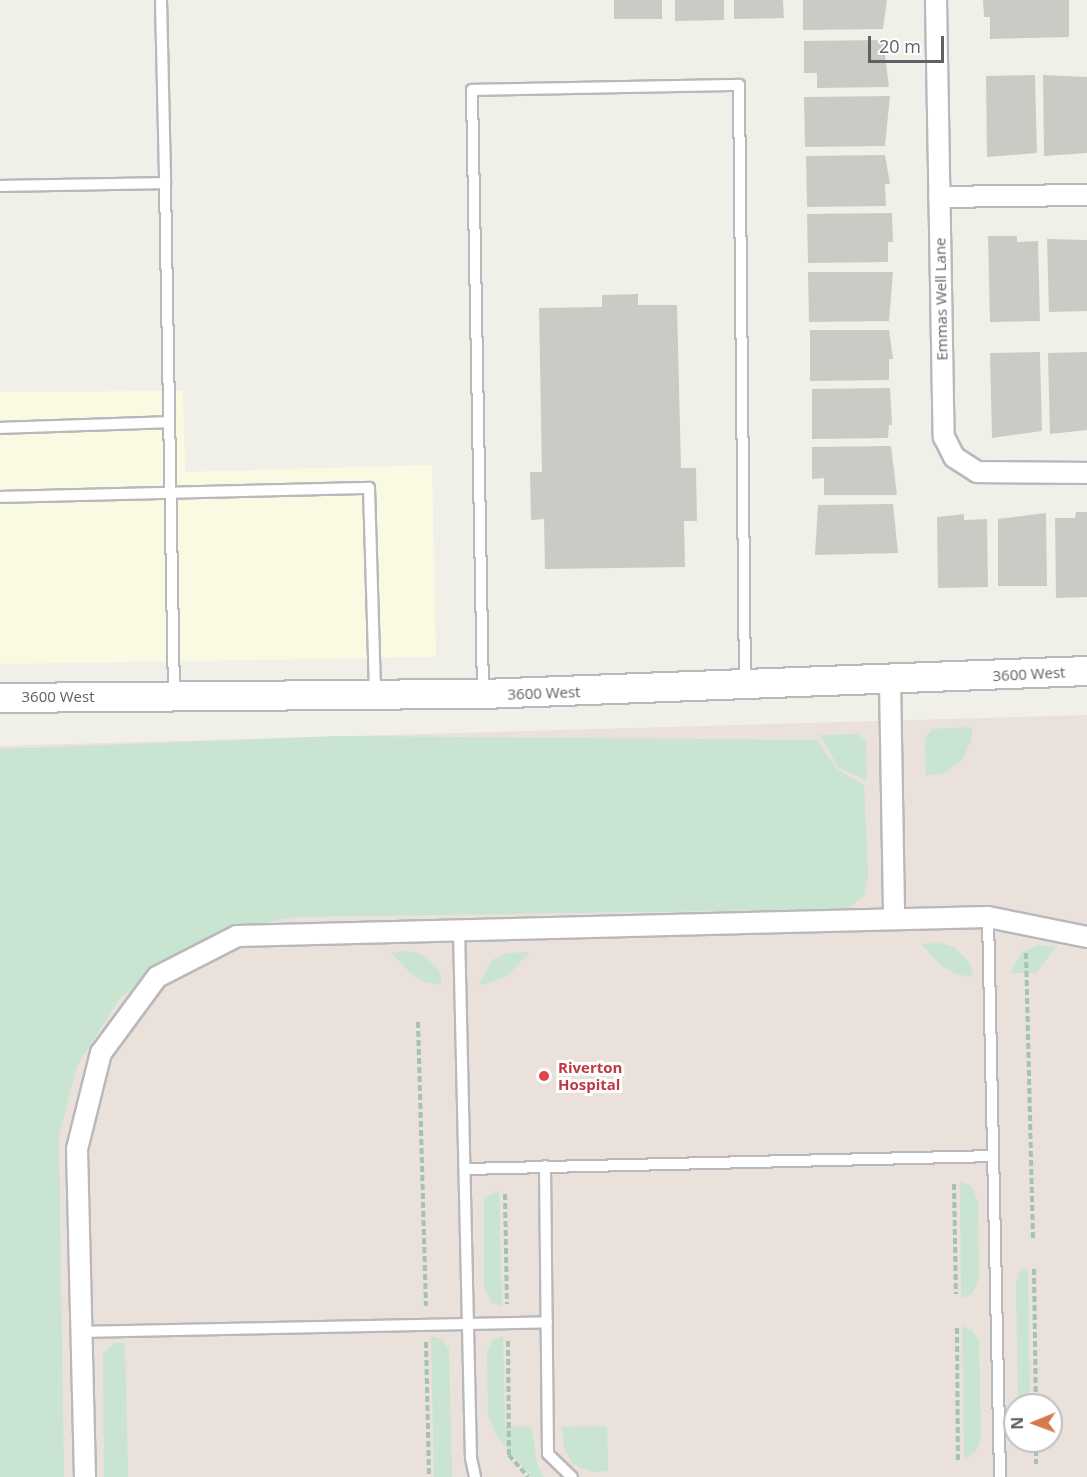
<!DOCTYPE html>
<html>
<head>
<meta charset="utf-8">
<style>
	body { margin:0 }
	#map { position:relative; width:1087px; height:1477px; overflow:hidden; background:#f0f0e9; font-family:"Open Sans",sans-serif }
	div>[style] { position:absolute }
	.commercial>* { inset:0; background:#fafae3 }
	.medical>* { inset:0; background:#eae1db }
	.green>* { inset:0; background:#c9e4d0 }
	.building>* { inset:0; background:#cbcbc5 }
	.path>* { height:4px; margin-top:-2px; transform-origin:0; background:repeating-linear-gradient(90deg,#a3c4b5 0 6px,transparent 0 9px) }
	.roads { filter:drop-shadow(2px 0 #b9b9bd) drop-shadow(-2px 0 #b9b9bd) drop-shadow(0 2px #b9b9bd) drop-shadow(0 -2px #b9b9bd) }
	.service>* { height:10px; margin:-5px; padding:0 5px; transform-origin:5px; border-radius:5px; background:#fff }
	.minor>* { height:20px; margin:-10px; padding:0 10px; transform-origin:10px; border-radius:10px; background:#fff }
	.secondary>* { height:28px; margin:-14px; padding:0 14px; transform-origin:14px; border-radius:14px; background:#fff }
	.dots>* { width:16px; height:16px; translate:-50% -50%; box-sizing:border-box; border:3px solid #fff; border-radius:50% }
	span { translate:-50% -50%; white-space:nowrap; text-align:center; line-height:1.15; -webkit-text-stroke:6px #fff; paint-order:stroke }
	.street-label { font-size:15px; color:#606167 }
	.health-label { font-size:15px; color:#be3a42; font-weight:700 }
	.left { translate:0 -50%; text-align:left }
	.north { position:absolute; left:1003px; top:1393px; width:60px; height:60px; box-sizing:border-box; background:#fff; border:2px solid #bfc0c2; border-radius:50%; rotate:269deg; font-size:16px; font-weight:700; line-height:24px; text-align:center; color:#606167 }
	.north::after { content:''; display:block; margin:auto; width:21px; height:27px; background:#d57a4a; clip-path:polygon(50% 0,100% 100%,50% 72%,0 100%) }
	.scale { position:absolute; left:868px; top:36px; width:76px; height:27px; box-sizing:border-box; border:3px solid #606167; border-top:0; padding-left:8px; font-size:18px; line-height:21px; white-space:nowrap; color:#606167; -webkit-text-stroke:4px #fff; paint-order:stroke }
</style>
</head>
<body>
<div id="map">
	<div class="commercial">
		<div style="clip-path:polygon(183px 391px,185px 472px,432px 465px,436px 657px,0 664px,0 392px)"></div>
	</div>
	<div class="medical">
		<div style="clip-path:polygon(evenodd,1087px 715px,1087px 1477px,0 1477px,0 746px,1087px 715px,1015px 1405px,1051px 1405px,1051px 1441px,1015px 1441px,1015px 1405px)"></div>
	</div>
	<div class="green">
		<div style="clip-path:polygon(972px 727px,971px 741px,962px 760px,944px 773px,926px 776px,925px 739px,932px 729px)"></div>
		<div style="clip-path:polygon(857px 734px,866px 742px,867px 781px,838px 767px,820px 735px)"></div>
		<div style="clip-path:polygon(338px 736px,817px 740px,837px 769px,864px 785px,868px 874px,864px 896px,847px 909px,295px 917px,220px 931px,165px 962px,119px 999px,77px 1066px,59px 1137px,64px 1477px,0 1477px,0 749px)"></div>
		<div style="clip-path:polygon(939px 943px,954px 947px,969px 962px,973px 977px,955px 974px,941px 965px,921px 944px)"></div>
		<div style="clip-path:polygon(1039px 945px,1056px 947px,1036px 973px,1010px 973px,1022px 952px)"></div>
		<div style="clip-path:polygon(409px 951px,423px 955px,439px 970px,442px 985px,425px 982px,410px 973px,391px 952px)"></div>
		<div style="clip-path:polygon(530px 952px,506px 977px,478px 986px,492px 960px,508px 953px)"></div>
		<div style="clip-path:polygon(960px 1181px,971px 1186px,978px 1201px,979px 1277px,973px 1293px,961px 1299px)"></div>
		<div style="clip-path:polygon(499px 1190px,502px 1306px,491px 1302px,484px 1287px,484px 1198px)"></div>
		<div style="clip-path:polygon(1028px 1268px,1030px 1405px,1018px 1405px,1016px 1284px,1019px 1272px)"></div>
		<div style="clip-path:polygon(962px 1326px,972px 1330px,979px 1340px,981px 1438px,977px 1450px,964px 1460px)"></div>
		<div style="clip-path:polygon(431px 1336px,441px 1339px,449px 1349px,452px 1477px,434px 1477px)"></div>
		<div style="clip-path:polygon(503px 1336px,505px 1426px,532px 1427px,537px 1464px,544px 1477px,531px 1477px,496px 1435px,488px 1415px,487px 1353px,492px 1340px)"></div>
		<div style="clip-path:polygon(115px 1343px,125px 1343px,128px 1477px,104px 1477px,103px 1353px)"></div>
		<div style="clip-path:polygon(607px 1426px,608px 1471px,592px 1472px,573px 1464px,564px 1448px,562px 1427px)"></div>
	</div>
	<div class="building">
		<div style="clip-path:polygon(614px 0,662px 0,662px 19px,614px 19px)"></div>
		<div style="clip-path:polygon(675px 0,724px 0,724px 20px,675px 21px)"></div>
		<div style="clip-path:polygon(734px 0,783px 0,784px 18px,734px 19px)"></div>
		<div style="clip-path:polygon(803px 0,887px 0,883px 29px,803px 30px)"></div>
		<div style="clip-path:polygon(983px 0,1069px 0,1069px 37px,990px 39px,990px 17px,984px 17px)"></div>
		<div style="clip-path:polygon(883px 40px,889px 87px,817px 88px,817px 73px,804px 73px,804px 41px)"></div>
		<div style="clip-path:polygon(1035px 75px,1037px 153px,987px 157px,986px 76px)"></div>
		<div style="clip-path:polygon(1043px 75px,1087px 77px,1087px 153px,1044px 156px)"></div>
		<div style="clip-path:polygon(890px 96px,885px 146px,805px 147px,804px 97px)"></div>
		<div style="clip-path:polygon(885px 155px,890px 184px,885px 184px,886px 206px,807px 207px,806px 156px)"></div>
		<div style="clip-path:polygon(892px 213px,893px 242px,888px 242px,888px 262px,808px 263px,807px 214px)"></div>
		<div style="clip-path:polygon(988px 236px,1017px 236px,1017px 242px,1038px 241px,1040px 321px,990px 322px)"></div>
		<div style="clip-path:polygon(1047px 239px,1087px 240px,1087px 311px,1049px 312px)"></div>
		<div style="clip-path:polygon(808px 272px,893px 272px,889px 321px,809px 322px)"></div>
		<div style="clip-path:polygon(638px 294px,638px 305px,677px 305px,681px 468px,696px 468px,697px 521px,684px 521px,685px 567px,545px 569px,544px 519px,531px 520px,530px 472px,542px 472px,539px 308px,602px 307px,602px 295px)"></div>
		<div style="clip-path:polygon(810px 330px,889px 330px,893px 359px,889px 359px,889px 380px,810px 381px)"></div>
		<div style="clip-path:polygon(1040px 352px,1042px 431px,992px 438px,990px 353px)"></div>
		<div style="clip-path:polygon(1087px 352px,1087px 430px,1050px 434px,1048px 353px)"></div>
		<div style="clip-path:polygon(890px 388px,892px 425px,889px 425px,888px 438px,812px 439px,812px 389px)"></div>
		<div style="clip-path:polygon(891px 446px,897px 495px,824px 495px,824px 478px,812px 479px,812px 447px)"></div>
		<div style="clip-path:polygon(893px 504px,898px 553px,815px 555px,818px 505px)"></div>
		<div style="clip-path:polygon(1076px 512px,1087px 512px,1087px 597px,1056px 598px,1055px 518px,1075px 518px)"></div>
		<div style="clip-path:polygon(1046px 513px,1047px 586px,998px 586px,998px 519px)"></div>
		<div style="clip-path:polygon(964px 514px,964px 520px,987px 519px,988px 587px,938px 588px,937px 517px)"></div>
	</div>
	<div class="path">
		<div style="left:1026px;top:953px;width:288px;rotate:88.6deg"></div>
		<div style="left:418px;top:1022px;width:284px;rotate:88.4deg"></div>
		<div style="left:954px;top:1184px;width:110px;rotate:89deg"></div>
		<div style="left:505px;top:1194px;width:110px;rotate:89deg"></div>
		<div style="left:1034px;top:1269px;width:136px;rotate:89.2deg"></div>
		<div style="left:957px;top:1328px;width:134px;rotate:89.6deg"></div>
		<div style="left:508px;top:1341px;width:114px;rotate:89.5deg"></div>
		<div style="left:509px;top:1455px;width:29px;rotate:49deg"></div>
		<div style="left:426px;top:1342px;width:135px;rotate:88.7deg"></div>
		<div style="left:1036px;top:1441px;width:23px;rotate:90deg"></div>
	</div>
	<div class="roads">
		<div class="service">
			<div style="left:161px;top:0;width:183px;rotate:88.7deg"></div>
			<div style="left:0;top:186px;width:165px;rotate:-1deg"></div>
			<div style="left:165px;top:183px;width:513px;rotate:88.99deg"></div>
			<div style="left:0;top:428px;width:168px;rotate:-2deg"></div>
			<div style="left:0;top:497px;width:369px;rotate:-1.4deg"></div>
			<div style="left:369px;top:488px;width:207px;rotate:88.3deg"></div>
			<div style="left:483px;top:692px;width:602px;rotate:-91.05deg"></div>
			<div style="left:472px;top:90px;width:267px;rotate:-1.1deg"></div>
			<div style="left:739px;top:85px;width:598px;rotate:89.43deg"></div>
			<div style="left:988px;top:917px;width:560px;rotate:88.77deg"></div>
			<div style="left:459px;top:930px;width:528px;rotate:88.7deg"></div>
			<div style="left:471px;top:1458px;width:19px;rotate:78deg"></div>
			<div style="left:545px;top:1166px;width:288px;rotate:89.4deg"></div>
			<div style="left:548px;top:1454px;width:33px;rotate:44deg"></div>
			<div style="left:466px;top:1169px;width:527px;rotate:-1.41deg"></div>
			<div style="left:83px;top:1332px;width:464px;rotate:-1.2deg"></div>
		</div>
		<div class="minor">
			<div style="left:936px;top:0;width:437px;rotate:89deg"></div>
			<div style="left:944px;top:437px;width:22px;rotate:63deg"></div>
			<div style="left:954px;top:457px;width:27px;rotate:33deg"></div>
			<div style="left:977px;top:472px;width:110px;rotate:0.5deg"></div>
			<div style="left:939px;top:197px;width:148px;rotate:-0.8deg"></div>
			<div style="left:890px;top:681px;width:238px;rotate:89deg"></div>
			<div style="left:85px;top:1477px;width:328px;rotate:-91.4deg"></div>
			<div style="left:77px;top:1149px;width:99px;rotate:-76deg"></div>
			<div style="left:101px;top:1053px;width:94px;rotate:-53.6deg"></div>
			<div style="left:157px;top:977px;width:90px;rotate:-27.1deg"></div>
			<div style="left:237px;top:936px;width:751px;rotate:-1.45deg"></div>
			<div style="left:988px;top:917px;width:101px;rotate:11.4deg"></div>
		</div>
		<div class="secondary">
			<div style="left:0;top:698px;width:483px;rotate:-0.5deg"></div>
			<div style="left:483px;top:694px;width:604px;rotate:-2.18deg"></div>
		</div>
	</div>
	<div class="dots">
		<div style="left:544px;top:1076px;background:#e0444e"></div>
	</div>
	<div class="street-label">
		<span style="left:941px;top:299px;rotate:-91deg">Emmas Well Lane</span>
		<span style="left:1029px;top:674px;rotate:-3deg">3600 West</span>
		<span style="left:544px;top:693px;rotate:-2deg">3600 West</span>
		<span style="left:58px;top:697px">3600 West</span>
	</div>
	<div class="health-label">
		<span class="left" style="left:558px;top:1076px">Riverton<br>Hospital</span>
	</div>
	<div class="north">N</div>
	<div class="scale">20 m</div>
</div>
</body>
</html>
